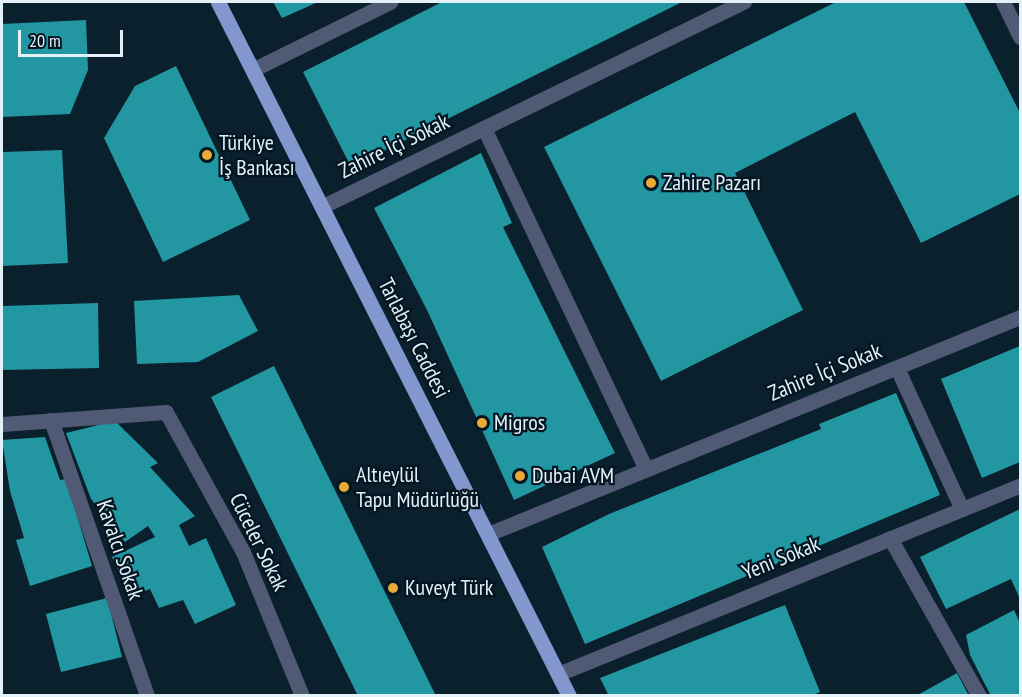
<!DOCTYPE html>
<html>
<head>
<meta charset="utf-8">
<style>
	body { margin:0 }
	#map { position:relative; width:1022px; height:697px; overflow:hidden; background:#0a202c; font-family:"PT Sans Narrow",sans-serif }
	div>[style] { position:absolute }
	.building>* { inset:0; background:#2297a2 }
	.minor>* { height:15px; margin:-7.5px; padding:0 7.5px; transform-origin:7.5px; border-radius:7.5px; background:#505a74 }
	.major>* { height:15px; margin:-7.5px; padding:0 7.5px; transform-origin:7.5px; border-radius:7.5px; background:#8297cd }
	.dots>* { width:16px; height:16px; translate:-50% -50%; box-sizing:border-box; border:3px solid #031622; border-radius:50% }
	span { translate:-50% -50%; white-space:nowrap; text-align:center; line-height:1.15; -webkit-text-stroke:4.5px #031622; paint-order:stroke }
	.poi-label { font-size:22px; color:#e3f0f8 }
	.left { translate:0 -50%; text-align:left }
	.street-label { font-size:22px; color:#e3f0f8 }
	.frame { position:absolute; inset:0; border:3px solid #e3f0f8; pointer-events:none }
	.scale { position:absolute; left:18px; top:30px; width:105px; height:27px; box-sizing:border-box; border:3px solid #e3f0f8; border-top:0; padding-left:8px; font-size:18px; line-height:21px; white-space:nowrap; color:#e3f0f8; -webkit-text-stroke:4px #031622; paint-order:stroke }
</style>
</head>
<body>
<div id="map">
	<div class="building">
		<div style="clip-path:polygon(273px 2px,318px 2px,282px 18px)"></div>
		<div style="clip-path:polygon(442px 2px,682px 2px,351px 167px,303px 72px)"></div>
		<div style="clip-path:polygon(836px 2px,964px 2px,1020px 113px,1020px 194px,921px 243px,855px 112px,735px 173px,803px 310px,661px 381px,544px 147px)"></div>
		<div style="clip-path:polygon(86px 20px,88px 70px,70px 114px,2px 117px,2px 24px)"></div>
		<div style="clip-path:polygon(176px 66px,250px 220px,163px 262px,104px 138px,135px 86px)"></div>
		<div style="clip-path:polygon(62px 150px,68px 263px,2px 266px,2px 152px)"></div>
		<div style="clip-path:polygon(481px 153px,512px 223px,503px 227px,615px 453px,514px 500px,427px 310px,374px 208px)"></div>
		<div style="clip-path:polygon(239px 295px,258px 331px,198px 362px,137px 364px,134px 301px)"></div>
		<div style="clip-path:polygon(98px 303px,99px 368px,2px 370px,2px 306px)"></div>
		<div style="clip-path:polygon(1020px 346px,1020px 462px,982px 478px,941px 379px)"></div>
		<div style="clip-path:polygon(274px 366px,436px 696px,358px 696px,211px 397px)"></div>
		<div style="clip-path:polygon(896px 393px,940px 495px,585px 644px,542px 547px,609px 514px,821px 429px,819px 424px)"></div>
		<div style="clip-path:polygon(115px 421px,158px 463px,150px 467px,195px 516px,179px 525px,189px 546px,206px 538px,236px 605px,195px 624px,183px 600px,159px 608px,150px 589px,137px 594px,128px 574px,122px 578px,112px 557px,155px 537px,148px 526px,125px 542px,91px 499px,66px 433px)"></div>
		<div style="clip-path:polygon(45px 437px,60px 480px,66px 479px,92px 566px,30px 586px,16px 540px,24px 538px,10px 491px,2px 440px)"></div>
		<div style="clip-path:polygon(1020px 509px,1020px 599px,1011px 579px,946px 609px,920px 557px)"></div>
		<div style="clip-path:polygon(107px 598px,122px 657px,61px 672px,46px 614px)"></div>
		<div style="clip-path:polygon(785px 605px,820px 692px,811px 696px,609px 696px,600px 678px)"></div>
		<div style="clip-path:polygon(1014px 610px,1020px 623px,1020px 696px,991px 696px,970px 655px,966px 635px)"></div>
		<div style="clip-path:polygon(957px 673px,969px 696px,916px 696px)"></div>
	</div>
	<div class="minor">
		<div style="left:1003px;top:2px;width:39px;rotate:64deg"></div>
		<div style="left:254px;top:69px;width:152px;rotate:-26.2deg"></div>
		<div style="left:484px;top:128px;width:378px;rotate:64.6deg"></div>
		<div style="left:323px;top:206px;width:468px;rotate:-25.9deg"></div>
		<div style="left:897px;top:368px;width:155px;rotate:65.3deg"></div>
		<div style="left:51px;top:420px;width:292px;rotate:70.8deg"></div>
		<div style="left:2px;top:424px;width:164px;rotate:-4.2deg"></div>
		<div style="left:166px;top:412px;width:160px;rotate:61.2deg"></div>
		<div style="left:243px;top:552px;width:156px;rotate:67.7deg"></div>
		<div style="left:488px;top:534px;width:575px;rotate:-22.19deg"></div>
		<div style="left:890px;top:538px;width:181px;rotate:60.6deg"></div>
		<div style="left:558px;top:674px;width:499px;rotate:-22.2deg"></div>
	</div>
	<div class="major">
		<div style="left:218px;top:2px;width:778px;rotate:63.17deg"></div>
	</div>
	<div class="dots">
		<div style="left:207px;top:155px;background:#e9ab38"></div>
		<div style="left:651px;top:183px;background:#e9ab38"></div>
		<div style="left:482px;top:423px;background:#e9ab38"></div>
		<div style="left:520px;top:476px;background:#e9ab38"></div>
		<div style="left:344px;top:487px;background:#e9ab38"></div>
		<div style="left:393px;top:588px;background:#e9ab38"></div>
	</div>
	<div class="poi-label">
		<span class="left" style="left:219px;top:155px">Türkiye<br>İş Bankası</span>
		<span class="left" style="left:663px;top:183px">Zahire Pazarı</span>
		<span class="left" style="left:494px;top:423px">Migros</span>
		<span class="left" style="left:356px;top:487px">Altıeylül<br>Tapu Müdürlüğü</span>
		<span class="left" style="left:532px;top:476px">Dubai AVM</span>
		<span class="left" style="left:405px;top:588px">Kuveyt Türk</span>
	</div>
	<div class="street-label">
		<span style="left:394px;top:146px;rotate:-26deg">Zahire İçi Sokak</span>
		<span style="left:414px;top:338px;rotate:63deg">Tarlabaşı Caddesi</span>
		<span style="left:825px;top:372px;rotate:-22deg">Zahire İçi Sokak</span>
		<span style="left:259px;top:542px;rotate:64deg">Cüceler Sokak</span>
		<span style="left:120px;top:550px;rotate:71deg">Kavalcı Sokak</span>
		<span style="left:781px;top:558px;rotate:-22deg">Yeni Sokak</span>
	</div>
	<div class="frame"></div>
	<div class="scale">20 m</div>
</div>
</body>
</html>
